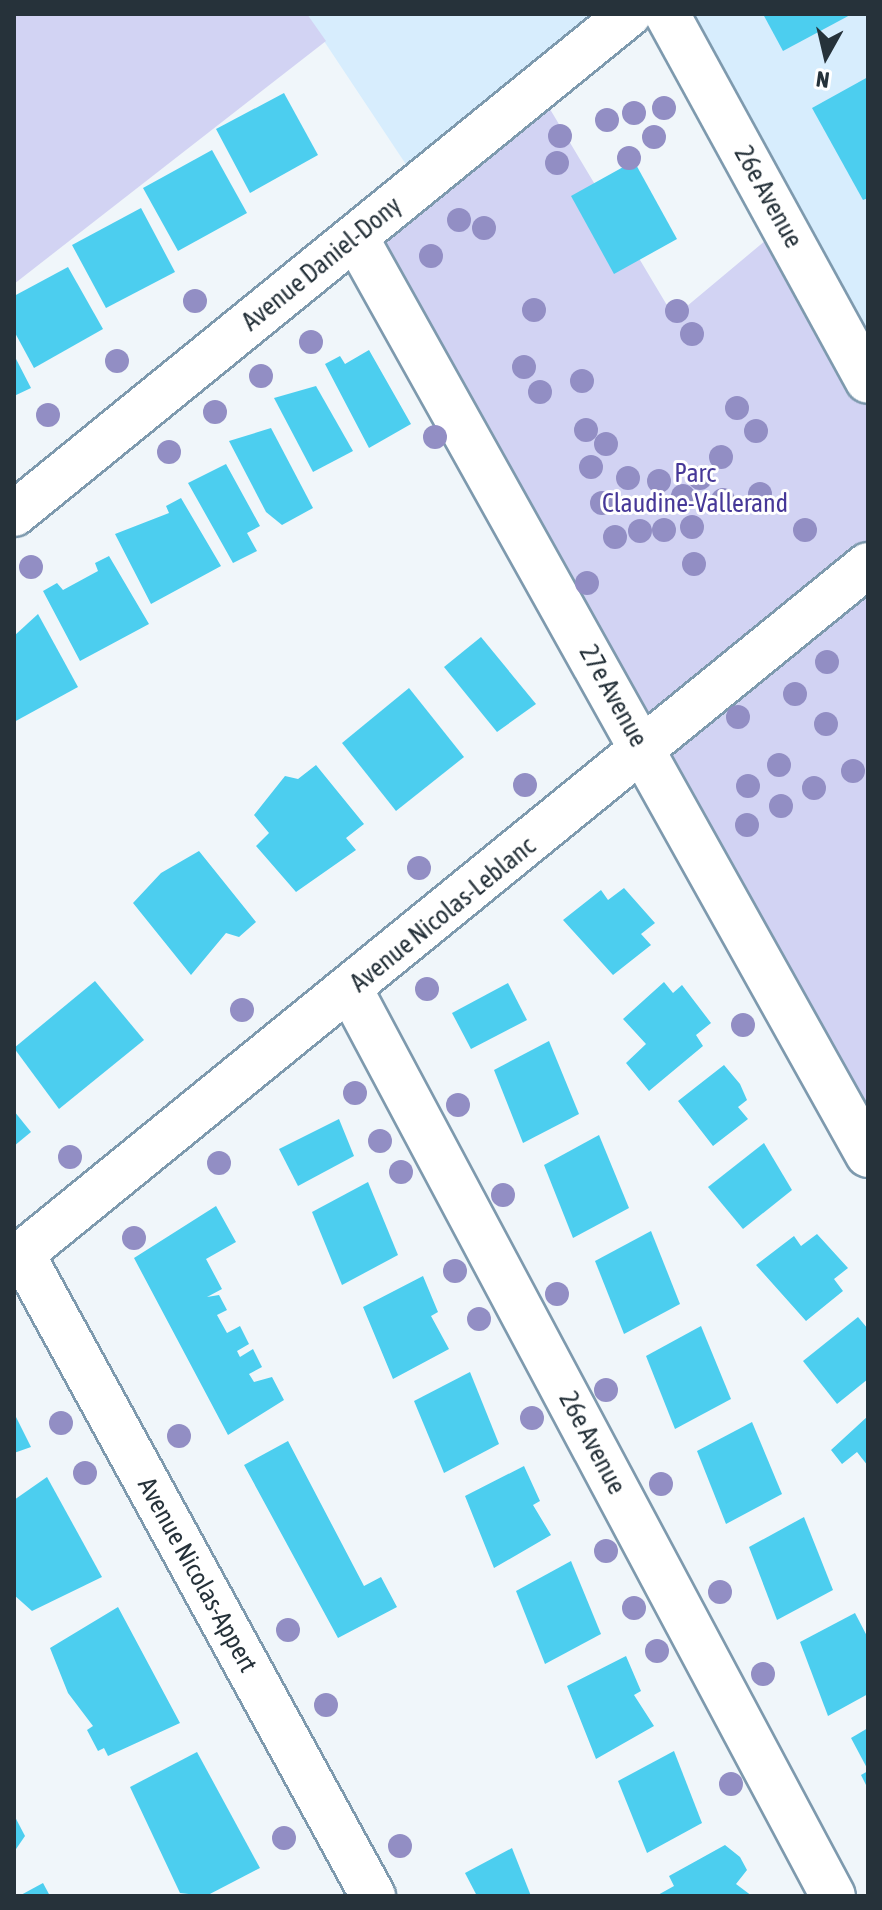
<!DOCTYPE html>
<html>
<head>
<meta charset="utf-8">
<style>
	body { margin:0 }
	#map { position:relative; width:882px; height:1910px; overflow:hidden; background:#f0f6fa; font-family:"Asap Condensed",sans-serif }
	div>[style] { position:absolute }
	.built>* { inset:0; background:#d7edfd }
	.green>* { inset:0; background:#d2d3f3 }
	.building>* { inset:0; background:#4cceef }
	.roads { filter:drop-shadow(2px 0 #7e9aae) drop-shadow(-2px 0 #7e9aae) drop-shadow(0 2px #7e9aae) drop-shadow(0 -2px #7e9aae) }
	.minor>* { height:44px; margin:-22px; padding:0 22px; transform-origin:22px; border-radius:22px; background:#fff }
	.trees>* { width:24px; height:24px; margin:-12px; border-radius:50%; background:#928ec4 }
	span { translate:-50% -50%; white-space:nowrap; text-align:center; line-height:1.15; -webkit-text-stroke:6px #fff; paint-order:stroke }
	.street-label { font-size:26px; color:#26323a }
	.park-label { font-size:26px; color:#463898 }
	.frame { position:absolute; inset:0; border:16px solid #26323a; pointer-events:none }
	.north { position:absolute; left:786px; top:16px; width:80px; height:80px; -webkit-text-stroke:6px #fff; paint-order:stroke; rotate:188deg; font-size:22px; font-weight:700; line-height:32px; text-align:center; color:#26323a }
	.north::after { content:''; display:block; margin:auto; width:28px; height:36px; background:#26323a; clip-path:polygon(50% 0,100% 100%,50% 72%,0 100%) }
</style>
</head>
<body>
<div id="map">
	<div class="built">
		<div style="clip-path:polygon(306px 14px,629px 14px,419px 184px)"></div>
		<div style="clip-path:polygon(668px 14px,868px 14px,868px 343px)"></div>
	</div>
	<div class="green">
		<div style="clip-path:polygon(14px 14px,307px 14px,326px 41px,14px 284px)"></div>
		<div style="clip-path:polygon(535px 84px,674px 317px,784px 225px,868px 381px,868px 1156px,356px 238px)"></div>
	</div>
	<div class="building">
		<div style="clip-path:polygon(763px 14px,852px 14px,783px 51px)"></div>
		<div style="clip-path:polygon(868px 77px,868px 198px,863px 200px,812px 108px)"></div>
		<div style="clip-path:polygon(284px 93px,318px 155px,250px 193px,216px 129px)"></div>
		<div style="clip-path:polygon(212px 150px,247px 213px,178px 251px,143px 188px)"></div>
		<div style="clip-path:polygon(634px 161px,677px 239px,614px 274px,571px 196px)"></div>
		<div style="clip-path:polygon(141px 208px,175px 272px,106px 308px,72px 245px)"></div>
		<div style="clip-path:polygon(68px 267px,103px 329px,34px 368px,14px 331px,14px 296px)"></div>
		<div style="clip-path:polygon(369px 350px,411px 424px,369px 448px,325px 364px,340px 356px,345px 364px)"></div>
		<div style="clip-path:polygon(14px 355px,31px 388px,14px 396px)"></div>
		<div style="clip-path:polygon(316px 386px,353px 451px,313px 472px,274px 398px)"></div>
		<div style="clip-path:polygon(271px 428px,313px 508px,282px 525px,266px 512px,229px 441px)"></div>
		<div style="clip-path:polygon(226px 464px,260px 526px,247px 533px,257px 551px,233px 563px,188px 483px)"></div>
		<div style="clip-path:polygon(181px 498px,221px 566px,151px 604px,115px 534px,169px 513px,166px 506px)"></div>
		<div style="clip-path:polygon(109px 556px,149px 624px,80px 661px,43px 591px,57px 583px,63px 590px,98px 571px,95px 563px)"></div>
		<div style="clip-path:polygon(38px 614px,78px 687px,14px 722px,14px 636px)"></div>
		<div style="clip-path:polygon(481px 637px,536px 704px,497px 732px,444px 667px)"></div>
		<div style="clip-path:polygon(409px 688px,464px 757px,396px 811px,342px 743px)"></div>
		<div style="clip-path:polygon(316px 765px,364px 824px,346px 838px,356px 850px,296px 892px,256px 846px,269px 833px,254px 815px,285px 776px,298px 779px)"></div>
		<div style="clip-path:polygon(199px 851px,256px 922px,239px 937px,226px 933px,191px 975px,133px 903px,161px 873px)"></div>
		<div style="clip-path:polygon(624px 888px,655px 923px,641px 934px,651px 945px,613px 975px,563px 920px,601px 890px,608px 900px)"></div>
		<div style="clip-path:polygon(95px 981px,144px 1040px,59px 1109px,14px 1048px)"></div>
		<div style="clip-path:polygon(664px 982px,673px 993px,682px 985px,711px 1023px,696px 1035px,703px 1046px,649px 1091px,626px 1063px,646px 1044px,623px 1019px)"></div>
		<div style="clip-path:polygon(508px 983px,527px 1020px,471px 1049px,452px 1013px)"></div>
		<div style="clip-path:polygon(549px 1041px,579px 1114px,523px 1143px,494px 1070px)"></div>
		<div style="clip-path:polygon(724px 1065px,740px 1084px,747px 1100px,738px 1107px,748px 1119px,713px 1146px,678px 1101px)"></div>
		<div style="clip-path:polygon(14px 1111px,31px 1132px,14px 1146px)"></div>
		<div style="clip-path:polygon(339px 1119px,354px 1156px,298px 1186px,279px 1149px)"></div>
		<div style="clip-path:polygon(599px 1135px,629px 1208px,573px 1238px,544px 1165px)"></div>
		<div style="clip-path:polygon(764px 1143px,792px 1190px,743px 1229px,708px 1187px)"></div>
		<div style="clip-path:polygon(368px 1182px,398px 1255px,342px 1285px,312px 1212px)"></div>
		<div style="clip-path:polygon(216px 1206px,236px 1242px,206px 1259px,222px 1289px,207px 1297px,219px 1295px,227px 1310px,217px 1315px,227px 1333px,240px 1326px,249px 1344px,237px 1351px,240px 1357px,253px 1349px,262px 1367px,249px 1374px,254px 1382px,272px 1377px,284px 1400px,228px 1435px,134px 1258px)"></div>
		<div style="clip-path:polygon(651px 1231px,680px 1304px,624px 1334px,595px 1261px)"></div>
		<div style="clip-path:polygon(817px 1234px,848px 1268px,834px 1279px,843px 1291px,806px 1321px,756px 1265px,794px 1236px,801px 1246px)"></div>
		<div style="clip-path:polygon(423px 1276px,438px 1312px,431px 1316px,449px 1349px,393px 1379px,363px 1307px)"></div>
		<div style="clip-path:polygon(858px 1317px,868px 1329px,868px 1379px,837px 1404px,803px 1361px)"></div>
		<div style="clip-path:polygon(701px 1326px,731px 1399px,675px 1429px,646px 1356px)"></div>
		<div style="clip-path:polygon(470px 1372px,499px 1444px,444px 1473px,414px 1401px)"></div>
		<div style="clip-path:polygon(14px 1413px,31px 1447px,14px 1453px)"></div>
		<div style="clip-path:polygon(868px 1416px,868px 1466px,857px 1452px,842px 1464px,831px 1450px)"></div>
		<div style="clip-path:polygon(752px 1422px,782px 1494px,726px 1524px,697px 1451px)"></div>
		<div style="clip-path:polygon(288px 1441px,364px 1586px,381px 1577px,397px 1607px,338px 1638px,244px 1465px)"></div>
		<div style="clip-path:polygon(524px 1466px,540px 1501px,533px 1505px,551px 1535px,494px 1568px,465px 1496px)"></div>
		<div style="clip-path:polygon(47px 1477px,102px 1577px,32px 1611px,14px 1595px,14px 1500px)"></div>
		<div style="clip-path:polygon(804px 1517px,833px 1590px,777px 1620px,749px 1547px)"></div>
		<div style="clip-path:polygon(571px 1561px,601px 1634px,545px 1664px,516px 1591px)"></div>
		<div style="clip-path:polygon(118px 1607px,180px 1723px,108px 1756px,104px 1748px,98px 1751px,87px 1730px,93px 1726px,68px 1693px,50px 1648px)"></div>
		<div style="clip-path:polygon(855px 1613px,868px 1638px,868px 1694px,828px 1716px,800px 1642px)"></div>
		<div style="clip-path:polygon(626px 1656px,641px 1691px,634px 1695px,654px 1726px,596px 1759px,567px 1686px)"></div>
		<div style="clip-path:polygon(868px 1728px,868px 1770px,851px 1738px)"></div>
		<div style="clip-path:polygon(674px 1751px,702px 1823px,647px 1853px,618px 1781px)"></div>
		<div style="clip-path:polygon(197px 1752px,260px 1868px,206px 1896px,180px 1893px,130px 1787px)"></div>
		<div style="clip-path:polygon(868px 1771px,868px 1789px,861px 1775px)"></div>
		<div style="clip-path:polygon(14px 1815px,25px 1836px,14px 1852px)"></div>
		<div style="clip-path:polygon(725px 1845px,740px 1857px,747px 1870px,736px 1884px,752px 1896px,656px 1896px,674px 1886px,669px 1876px)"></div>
		<div style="clip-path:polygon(512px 1848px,531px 1896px,477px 1896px,465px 1873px)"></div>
		<div style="clip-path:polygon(43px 1883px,50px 1896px,19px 1896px)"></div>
	</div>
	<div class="roads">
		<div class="minor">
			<div style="left:667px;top:14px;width:418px;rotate:61.3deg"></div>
			<div style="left:356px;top:238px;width:1050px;rotate:60.82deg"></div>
			<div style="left:14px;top:514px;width:793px;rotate:-39.11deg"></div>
			<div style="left:351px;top:991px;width:1025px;rotate:61.96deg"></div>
			<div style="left:22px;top:1254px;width:732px;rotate:61.33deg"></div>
			<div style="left:14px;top:1260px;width:1101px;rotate:-39.14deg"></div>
		</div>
	</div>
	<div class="trees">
		<div style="left:664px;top:108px"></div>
		<div style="left:634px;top:113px"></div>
		<div style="left:607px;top:120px"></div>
		<div style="left:560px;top:136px"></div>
		<div style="left:654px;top:137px"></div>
		<div style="left:629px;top:158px"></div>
		<div style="left:557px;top:163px"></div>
		<div style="left:459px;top:220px"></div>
		<div style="left:484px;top:228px"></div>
		<div style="left:431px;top:256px"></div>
		<div style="left:195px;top:301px"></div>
		<div style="left:534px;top:310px"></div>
		<div style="left:677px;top:311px"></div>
		<div style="left:692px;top:334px"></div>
		<div style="left:311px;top:342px"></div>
		<div style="left:117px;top:361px"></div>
		<div style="left:524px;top:367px"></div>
		<div style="left:261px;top:376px"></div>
		<div style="left:582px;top:381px"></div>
		<div style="left:540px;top:392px"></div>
		<div style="left:737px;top:408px"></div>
		<div style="left:215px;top:412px"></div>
		<div style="left:48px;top:415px"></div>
		<div style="left:586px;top:430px"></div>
		<div style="left:756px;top:431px"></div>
		<div style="left:435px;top:437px"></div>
		<div style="left:606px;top:444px"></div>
		<div style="left:169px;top:452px"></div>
		<div style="left:721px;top:457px"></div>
		<div style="left:591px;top:467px"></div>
		<div style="left:628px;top:478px"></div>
		<div style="left:700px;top:478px"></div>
		<div style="left:659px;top:481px"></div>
		<div style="left:760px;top:494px"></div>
		<div style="left:683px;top:496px"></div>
		<div style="left:723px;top:500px"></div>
		<div style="left:602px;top:503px"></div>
		<div style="left:692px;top:527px"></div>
		<div style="left:664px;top:530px"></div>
		<div style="left:805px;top:530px"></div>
		<div style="left:640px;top:531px"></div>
		<div style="left:615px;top:537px"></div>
		<div style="left:694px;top:564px"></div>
		<div style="left:31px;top:567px"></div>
		<div style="left:587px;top:583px"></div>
		<div style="left:827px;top:662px"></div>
		<div style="left:795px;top:694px"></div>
		<div style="left:738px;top:717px"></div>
		<div style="left:826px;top:724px"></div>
		<div style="left:779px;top:765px"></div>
		<div style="left:853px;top:771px"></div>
		<div style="left:525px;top:785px"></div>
		<div style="left:748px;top:786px"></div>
		<div style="left:814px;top:788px"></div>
		<div style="left:781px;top:806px"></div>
		<div style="left:747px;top:825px"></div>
		<div style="left:419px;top:868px"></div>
		<div style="left:427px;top:989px"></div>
		<div style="left:242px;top:1010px"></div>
		<div style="left:743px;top:1025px"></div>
		<div style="left:355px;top:1093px"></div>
		<div style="left:458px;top:1105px"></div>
		<div style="left:380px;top:1141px"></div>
		<div style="left:70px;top:1157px"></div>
		<div style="left:219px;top:1163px"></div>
		<div style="left:401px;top:1172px"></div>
		<div style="left:503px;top:1195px"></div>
		<div style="left:134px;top:1238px"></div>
		<div style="left:455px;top:1271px"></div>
		<div style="left:557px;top:1294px"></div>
		<div style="left:479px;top:1319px"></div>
		<div style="left:606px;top:1390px"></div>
		<div style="left:532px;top:1418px"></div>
		<div style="left:61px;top:1423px"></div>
		<div style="left:179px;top:1436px"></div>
		<div style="left:85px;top:1473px"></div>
		<div style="left:661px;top:1484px"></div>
		<div style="left:606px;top:1551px"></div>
		<div style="left:720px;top:1592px"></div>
		<div style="left:634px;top:1608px"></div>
		<div style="left:288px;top:1630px"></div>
		<div style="left:657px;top:1651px"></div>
		<div style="left:763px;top:1674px"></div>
		<div style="left:326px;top:1705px"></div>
		<div style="left:731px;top:1784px"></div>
		<div style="left:284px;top:1838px"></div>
		<div style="left:400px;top:1846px"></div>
	</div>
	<div class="street-label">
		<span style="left:768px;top:197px;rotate:61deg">26e Avenue</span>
		<span style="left:322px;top:264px;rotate:-39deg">Avenue Daniel-Dony</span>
		<span style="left:613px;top:696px;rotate:61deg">27e Avenue</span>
		<span style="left:443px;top:915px;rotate:-39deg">Avenue Nicolas-Leblanc</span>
		<span style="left:592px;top:1443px;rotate:62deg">26e Avenue</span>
		<span style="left:197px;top:1575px;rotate:61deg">Avenue Nicolas-Appert</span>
	</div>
	<div class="park-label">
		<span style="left:695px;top:489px">Parc<br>Claudine-Vallerand</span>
	</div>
	<div class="frame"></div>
	<div class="north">N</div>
</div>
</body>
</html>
